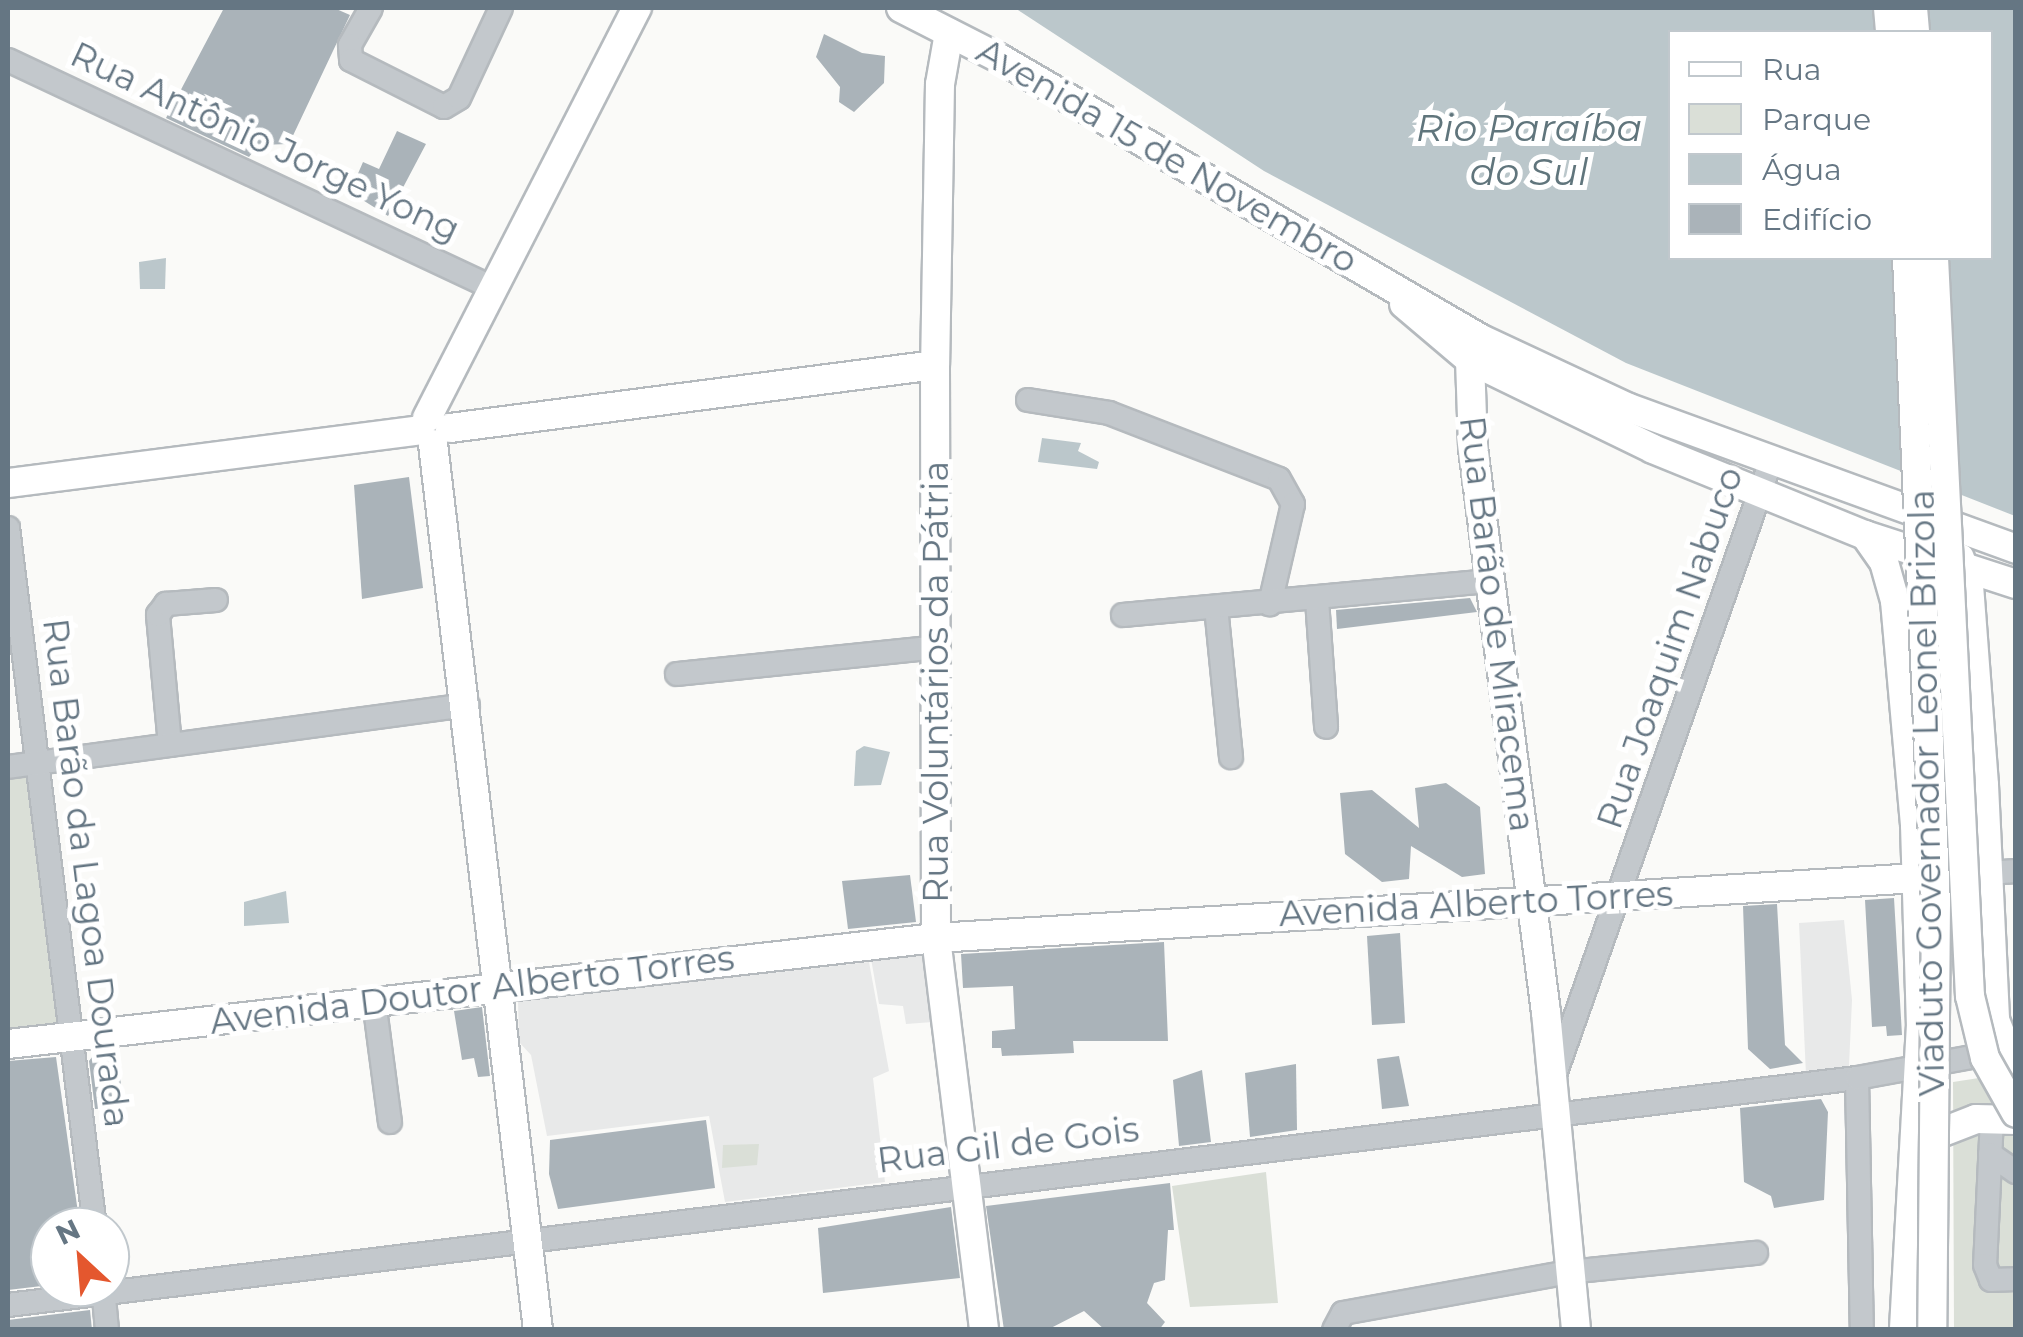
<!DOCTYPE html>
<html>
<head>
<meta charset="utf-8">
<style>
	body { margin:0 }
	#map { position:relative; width:2023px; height:1337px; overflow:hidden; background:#fafaf8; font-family:Montserrat,sans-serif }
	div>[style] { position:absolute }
	.built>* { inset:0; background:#e8e9e9 }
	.green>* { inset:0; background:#dadfd7 }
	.water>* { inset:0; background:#bbc7cb }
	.building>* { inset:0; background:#aab3b9 }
	.roads { filter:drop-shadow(2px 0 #b5babe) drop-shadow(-2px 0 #b5babe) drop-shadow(0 2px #b5babe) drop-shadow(0 -2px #b5babe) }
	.minor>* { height:22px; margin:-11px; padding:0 11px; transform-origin:11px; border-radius:11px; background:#c3c8cc }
	.major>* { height:28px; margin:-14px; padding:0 14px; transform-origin:14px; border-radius:14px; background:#fff }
	.bridges { filter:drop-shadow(2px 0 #b5babe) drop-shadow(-2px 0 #b5babe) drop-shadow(0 2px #b5babe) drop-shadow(0 -2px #b5babe) }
	.major-bridge>* { height:28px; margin:-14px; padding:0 14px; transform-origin:14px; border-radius:14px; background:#fff }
	span { translate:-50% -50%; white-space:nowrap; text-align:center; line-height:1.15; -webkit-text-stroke:10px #fff; paint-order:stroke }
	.street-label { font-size:35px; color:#657683 }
	.water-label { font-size:38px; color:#60757c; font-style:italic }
	.frame { position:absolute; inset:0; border:10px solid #657683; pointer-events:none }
	.legend { position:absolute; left:1668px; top:30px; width:325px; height:230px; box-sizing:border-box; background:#fff; border:2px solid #c1c8cd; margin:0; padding:12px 18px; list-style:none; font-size:30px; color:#657683 }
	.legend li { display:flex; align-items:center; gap:20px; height:50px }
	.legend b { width:50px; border:2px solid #c1c8cd }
	.north { position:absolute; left:30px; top:1207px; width:100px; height:100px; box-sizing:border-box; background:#fff; border:2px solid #c1c8cd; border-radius:50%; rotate:334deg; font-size:28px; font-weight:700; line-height:40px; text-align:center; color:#657683 }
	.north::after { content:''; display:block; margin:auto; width:35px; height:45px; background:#e4572e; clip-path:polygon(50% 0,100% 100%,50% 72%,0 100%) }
</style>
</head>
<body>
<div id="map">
	<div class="built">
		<div style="clip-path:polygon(1844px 920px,1852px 1000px,1849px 1066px,1806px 1075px,1799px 923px)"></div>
		<div style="clip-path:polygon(926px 946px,933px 1022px,906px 1024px,903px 1006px,879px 1004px,870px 953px)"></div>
		<div style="clip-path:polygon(869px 962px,889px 1071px,873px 1078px,885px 1182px,725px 1202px,709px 1116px,547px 1136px,531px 1055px,519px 1042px,518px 1001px)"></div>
	</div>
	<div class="green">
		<div style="clip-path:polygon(31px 772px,61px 1029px,8px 1036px,8px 775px)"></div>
		<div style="clip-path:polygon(1979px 1078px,2015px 1140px,2015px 1329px,1954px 1329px,1953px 1082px)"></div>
		<div style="clip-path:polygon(759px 1144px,757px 1165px,722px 1168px,723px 1145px)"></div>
		<div style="clip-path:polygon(1266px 1172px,1278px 1303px,1190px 1307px,1172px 1186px)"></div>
	</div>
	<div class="water">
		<div style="clip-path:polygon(evenodd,1015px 8px,2015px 8px,2015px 516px,1626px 363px,1264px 171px,1015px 8px,1670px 32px,1990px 32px,1990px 258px,1670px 258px,1670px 32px)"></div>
		<div style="clip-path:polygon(166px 258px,165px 289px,140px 289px,139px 262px)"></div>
		<div style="clip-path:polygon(1042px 438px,1081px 443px,1078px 451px,1099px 462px,1097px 469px,1038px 462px)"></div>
		<div style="clip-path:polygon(864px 746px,890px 752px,881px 785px,854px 786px,856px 751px)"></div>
		<div style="clip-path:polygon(286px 891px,289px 923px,244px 926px,244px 902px)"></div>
	</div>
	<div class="building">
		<div style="clip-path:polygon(224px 8px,334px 8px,350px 15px,289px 144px,258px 145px,249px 157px,166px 118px)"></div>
		<div style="clip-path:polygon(824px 34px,862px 53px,885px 56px,884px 83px,854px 112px,839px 102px,840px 87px,816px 57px)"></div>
		<div style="clip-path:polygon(397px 131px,426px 144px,388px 216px,350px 192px,363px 162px,379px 169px)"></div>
		<div style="clip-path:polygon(409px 477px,423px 588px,362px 599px,354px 485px)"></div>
		<div style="clip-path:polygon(1470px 598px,1477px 612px,1337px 629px,1336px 610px)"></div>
		<div style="clip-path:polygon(1446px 783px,1480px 807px,1485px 874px,1462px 877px,1411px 846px,1409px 879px,1382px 882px,1345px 854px,1340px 793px,1372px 790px,1419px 828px,1415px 788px)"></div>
		<div style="clip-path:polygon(910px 875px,916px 922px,848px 929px,842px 881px)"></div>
		<div style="clip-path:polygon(1894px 898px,1902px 1035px,1887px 1036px,1886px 1026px,1872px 1027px,1865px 900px)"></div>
		<div style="clip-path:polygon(1777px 904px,1785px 1045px,1803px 1063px,1770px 1069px,1748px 1049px,1743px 906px)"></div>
		<div style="clip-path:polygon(1400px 933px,1405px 1023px,1372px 1025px,1367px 936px)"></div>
		<div style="clip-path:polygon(1164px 942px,1168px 1041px,1073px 1041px,1074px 1053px,1002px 1056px,1001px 1048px,992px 1048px,992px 1031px,1015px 1029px,1013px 986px,963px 988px,961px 954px)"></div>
		<div style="clip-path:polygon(482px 1007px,490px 1076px,478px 1077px,474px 1058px,462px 1060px,454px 1011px)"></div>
		<div style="clip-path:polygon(118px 1051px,121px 1086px,111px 1087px,113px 1108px,95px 1109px,89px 1061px,96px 1052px)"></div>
		<div style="clip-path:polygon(1399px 1056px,1409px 1106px,1382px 1109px,1377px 1059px)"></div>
		<div style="clip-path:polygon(56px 1057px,80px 1227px,50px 1227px,50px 1285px,8px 1290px,8px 1061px)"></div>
		<div style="clip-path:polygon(1296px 1064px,1297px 1130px,1250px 1137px,1245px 1073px)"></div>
		<div style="clip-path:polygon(1202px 1070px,1211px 1142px,1179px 1146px,1173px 1080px)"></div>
		<div style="clip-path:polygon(1821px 1099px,1828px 1112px,1824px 1200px,1774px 1208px,1771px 1196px,1744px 1182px,1740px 1108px)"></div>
		<div style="clip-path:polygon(706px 1120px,715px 1188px,558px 1209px,549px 1174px,550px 1140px)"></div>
		<div style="clip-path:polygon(1170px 1183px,1174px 1230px,1168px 1230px,1165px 1280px,1154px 1283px,1147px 1303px,1165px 1322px,1159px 1330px,1105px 1330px,1084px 1311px,1047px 1330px,1004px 1330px,986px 1206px)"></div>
		<div style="clip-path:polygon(951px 1207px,960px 1278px,823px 1293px,818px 1228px)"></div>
		<div style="clip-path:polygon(90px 1310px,92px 1330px,8px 1330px,8px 1320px)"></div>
	</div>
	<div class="roads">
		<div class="minor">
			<div style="left:371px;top:8px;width:43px;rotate:119.6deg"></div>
			<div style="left:350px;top:45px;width:15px;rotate:86deg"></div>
			<div style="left:351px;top:60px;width:104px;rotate:26.8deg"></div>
			<div style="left:444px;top:107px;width:17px;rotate:-31deg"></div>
			<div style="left:459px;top:98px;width:99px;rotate:-65deg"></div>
			<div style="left:8px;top:60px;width:536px;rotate:25.18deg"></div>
			<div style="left:1028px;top:400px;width:82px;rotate:9.1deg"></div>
			<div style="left:1109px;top:413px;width:182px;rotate:21.2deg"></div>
			<div style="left:1279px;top:479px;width:29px;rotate:61deg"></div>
			<div style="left:1293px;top:504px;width:103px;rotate:103deg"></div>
			<div style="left:8px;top:528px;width:704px;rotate:82.91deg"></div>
			<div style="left:1317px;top:600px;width:127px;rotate:85.9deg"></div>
			<div style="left:1216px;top:607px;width:151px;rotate:84.3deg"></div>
			<div style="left:1123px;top:615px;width:369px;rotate:-5.3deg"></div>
			<div style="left:677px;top:674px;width:263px;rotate:-5.9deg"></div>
			<div style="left:170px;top:745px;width:131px;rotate:-95.3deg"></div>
			<div style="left:158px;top:615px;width:14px;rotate:-54deg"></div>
			<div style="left:166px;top:604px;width:50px;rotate:-4.6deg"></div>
			<div style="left:8px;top:767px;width:464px;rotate:-7.7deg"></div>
			<div style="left:1974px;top:874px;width:42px;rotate:-4.1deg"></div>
			<div style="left:374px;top:1001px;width:122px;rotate:82.5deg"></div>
			<div style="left:1857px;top:1078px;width:252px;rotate:88.9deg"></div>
			<div style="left:1553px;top:1080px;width:656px;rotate:-70.6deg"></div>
			<div style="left:1992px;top:1118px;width:147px;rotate:92.7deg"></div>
			<div style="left:1985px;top:1265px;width:16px;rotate:68deg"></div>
			<div style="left:1991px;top:1280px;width:25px;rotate:-2deg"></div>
			<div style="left:1990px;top:1154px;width:32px;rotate:35deg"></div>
			<div style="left:103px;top:1287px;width:43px;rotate:84.7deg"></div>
			<div style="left:8px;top:1305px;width:1863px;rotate:-7deg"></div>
			<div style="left:1857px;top:1078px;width:143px;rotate:-10.4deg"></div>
			<div style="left:1334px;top:1330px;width:19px;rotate:-62deg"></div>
			<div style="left:1343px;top:1313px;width:229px;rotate:-10.3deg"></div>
			<div style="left:1568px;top:1272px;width:189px;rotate:-5.8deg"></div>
		</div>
		<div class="major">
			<div style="left:901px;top:8px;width:110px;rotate:27deg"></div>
			<div style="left:999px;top:58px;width:558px;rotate:30.24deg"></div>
			<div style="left:1481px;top:339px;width:163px;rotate:25deg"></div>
			<div style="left:1629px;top:408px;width:412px;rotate:20deg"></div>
			<div style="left:1888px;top:8px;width:24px;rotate:85deg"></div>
			<div style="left:1913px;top:8px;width:24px;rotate:85deg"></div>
			<div style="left:949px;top:33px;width:52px;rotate:100deg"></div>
			<div style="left:940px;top:84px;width:281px;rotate:91deg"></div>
			<div style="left:935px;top:365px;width:573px;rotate:89.9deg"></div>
			<div style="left:936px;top:938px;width:395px;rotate:83deg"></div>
			<div style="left:1404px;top:304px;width:87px;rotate:40.3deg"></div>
			<div style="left:1470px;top:360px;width:203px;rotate:25.9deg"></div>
			<div style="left:1653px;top:449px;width:229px;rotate:22.1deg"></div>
			<div style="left:1865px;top:535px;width:159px;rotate:18deg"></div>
			<div style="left:1481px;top:339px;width:24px;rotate:118deg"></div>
			<div style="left:1470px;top:360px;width:88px;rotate:88deg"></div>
			<div style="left:1473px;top:448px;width:569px;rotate:82.63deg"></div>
			<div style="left:1546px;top:1012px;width:319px;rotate:84.6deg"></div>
			<div style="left:427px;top:418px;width:461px;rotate:-62.9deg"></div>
			<div style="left:450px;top:428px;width:489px;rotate:-7.4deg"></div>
			<div style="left:433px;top:444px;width:892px;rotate:83.24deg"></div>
			<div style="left:8px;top:483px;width:415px;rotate:-7.3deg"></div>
			<div style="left:1865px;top:535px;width:33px;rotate:55deg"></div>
			<div style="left:1884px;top:562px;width:41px;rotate:74.2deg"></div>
			<div style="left:1895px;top:601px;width:225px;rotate:84.9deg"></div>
			<div style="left:1915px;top:825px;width:199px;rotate:88.3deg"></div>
			<div style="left:1921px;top:1024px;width:306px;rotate:93.2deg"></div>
			<div style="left:1960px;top:558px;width:28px;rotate:72deg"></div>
			<div style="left:1969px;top:585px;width:201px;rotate:85.7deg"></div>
			<div style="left:1984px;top:785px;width:235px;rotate:87.3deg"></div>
			<div style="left:1995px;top:1020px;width:56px;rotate:68deg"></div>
			<div style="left:8px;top:1044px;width:934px;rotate:-6.52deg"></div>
			<div style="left:936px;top:938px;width:982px;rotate:-3.5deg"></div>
			<div style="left:1917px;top:1142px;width:63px;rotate:-21.3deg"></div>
			<div style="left:1976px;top:1119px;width:40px;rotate:1.4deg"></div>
		</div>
	</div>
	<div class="bridges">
		<div class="major-bridge">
			<div style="left:1907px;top:258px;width:646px;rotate:87.43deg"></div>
			<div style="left:1936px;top:903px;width:427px;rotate:90.5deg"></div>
			<div style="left:1934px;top:258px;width:739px;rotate:87.21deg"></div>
			<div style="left:1970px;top:996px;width:64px;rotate:76.4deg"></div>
			<div style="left:1985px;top:1058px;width:63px;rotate:60.6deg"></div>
		</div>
	</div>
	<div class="street-label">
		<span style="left:265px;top:142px;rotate:25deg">Rua Antônio Jorge Yong</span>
		<span style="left:1167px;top:156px;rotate:30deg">Avenida 15 de Novembro</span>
		<span style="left:1497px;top:624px;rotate:83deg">Rua Barão de Miracema</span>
		<span style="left:1670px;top:648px;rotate:-71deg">Rua Joaquim Nabuco</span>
		<span style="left:936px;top:682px;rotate:-90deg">Rua Voluntários da Pátria</span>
		<span style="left:1927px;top:793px;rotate:-91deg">Viaduto Governador Leonel Brizola</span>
		<span style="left:86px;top:873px;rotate:83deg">Rua Barão da Lagoa Dourada</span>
		<span style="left:1476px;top:904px;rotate:-3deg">Avenida Alberto Torres</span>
		<span style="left:472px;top:990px;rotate:-7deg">Avenida Doutor Alberto Torres</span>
		<span style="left:1008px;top:1145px;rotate:-7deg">Rua Gil de Gois</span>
	</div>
	<div class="water-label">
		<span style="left:1529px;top:150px">Rio Paraíba<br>do Sul</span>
	</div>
	<div class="frame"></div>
	<ul class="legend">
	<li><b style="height:12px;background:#fff"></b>Rua</li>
	<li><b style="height:28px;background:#dadfd7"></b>Parque</li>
	<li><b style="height:28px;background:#bbc7cb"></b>Água</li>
	<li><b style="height:28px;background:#aab3b9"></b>Edifício</li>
	</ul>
	<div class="north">N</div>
</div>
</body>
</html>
